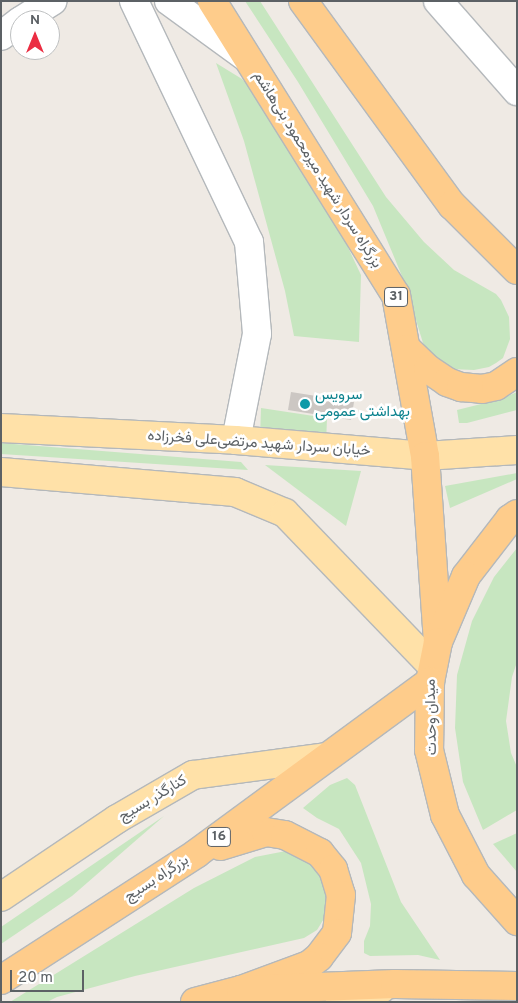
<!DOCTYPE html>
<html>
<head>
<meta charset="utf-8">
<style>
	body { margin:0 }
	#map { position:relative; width:518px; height:1003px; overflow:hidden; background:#efeae4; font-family:Overpass,Vazirmatn,sans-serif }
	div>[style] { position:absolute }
	.green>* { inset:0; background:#c7e6c0 }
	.building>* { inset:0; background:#ccc7c3 }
	.roads { filter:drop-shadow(1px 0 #b4b8bb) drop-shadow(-1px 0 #b4b8bb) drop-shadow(0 1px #b4b8bb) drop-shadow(0 -1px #b4b8bb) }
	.minor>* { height:28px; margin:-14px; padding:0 14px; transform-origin:14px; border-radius:14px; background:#fff }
	.major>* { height:28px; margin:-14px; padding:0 14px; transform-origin:14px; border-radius:14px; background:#ffe1a8 }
	.highway>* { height:28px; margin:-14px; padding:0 14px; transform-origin:14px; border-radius:14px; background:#fecc8b }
	.dots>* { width:14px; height:14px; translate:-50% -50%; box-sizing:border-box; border:2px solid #fff; border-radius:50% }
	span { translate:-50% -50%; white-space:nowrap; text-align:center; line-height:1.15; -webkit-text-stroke:5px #fff; paint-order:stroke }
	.shield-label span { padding:1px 4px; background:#fff; border:1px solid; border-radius:4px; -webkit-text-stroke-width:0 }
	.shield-label { font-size:14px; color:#5c6165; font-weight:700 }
	.street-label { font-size:15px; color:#5c6165 }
	.culture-label { font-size:15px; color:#0d838f }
	.left { translate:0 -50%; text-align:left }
	.frame { position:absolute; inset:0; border:2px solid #5c6165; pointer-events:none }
	.north { position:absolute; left:10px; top:10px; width:50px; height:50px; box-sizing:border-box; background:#fff; border:1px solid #bec0c1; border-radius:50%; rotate:0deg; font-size:14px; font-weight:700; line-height:20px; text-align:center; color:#5c6165 }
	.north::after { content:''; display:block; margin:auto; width:18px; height:22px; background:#eb2d42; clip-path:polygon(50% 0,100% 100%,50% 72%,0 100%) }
	.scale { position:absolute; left:10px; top:970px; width:74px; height:22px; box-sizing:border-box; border:2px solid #5c6165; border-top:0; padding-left:6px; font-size:15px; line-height:18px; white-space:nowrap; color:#5c6165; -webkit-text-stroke:4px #fff; paint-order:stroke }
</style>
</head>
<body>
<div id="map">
	<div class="green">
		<div style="clip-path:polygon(245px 1px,260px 1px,386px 197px,424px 242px,454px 270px,496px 294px,501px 300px,509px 317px,510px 339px,503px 358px,496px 363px,489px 367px,474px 370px,451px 369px,438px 365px,423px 343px,404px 281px,373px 206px,298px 82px)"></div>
		<div style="clip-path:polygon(216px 63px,242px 79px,272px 112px,338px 226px,361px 275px,359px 342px,294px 336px,285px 291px,244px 141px)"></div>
		<div style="clip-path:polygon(517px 392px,517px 410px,467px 423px,459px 423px,457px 410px,501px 399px)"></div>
		<div style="clip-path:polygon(261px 408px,327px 418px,326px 445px,260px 439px)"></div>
		<div style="clip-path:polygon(1px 443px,241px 462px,248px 470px,1px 454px)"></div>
		<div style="clip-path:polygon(265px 465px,361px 471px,346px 526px)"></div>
		<div style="clip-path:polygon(517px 473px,517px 479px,450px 508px,445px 486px)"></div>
		<div style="clip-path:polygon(517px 548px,517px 662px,512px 677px,506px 721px,511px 753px,517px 767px,517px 810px,483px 830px,463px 782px,455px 728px,457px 675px,472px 621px,494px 577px)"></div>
		<div style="clip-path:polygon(347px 778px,355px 785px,401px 902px,440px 960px,418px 955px,370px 956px,364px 953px,364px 941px,370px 926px,371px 904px,361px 863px,339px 829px,317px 818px,303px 808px,330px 785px)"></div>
		<div style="clip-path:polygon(164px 816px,72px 896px,1px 944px,1px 927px)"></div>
		<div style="clip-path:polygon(517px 833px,517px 872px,493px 844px)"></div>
		<div style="clip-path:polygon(286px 851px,299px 853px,320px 869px,329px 902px,325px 917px,317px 930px,304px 938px,135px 976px,57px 997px,47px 1002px,10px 1002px,194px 888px,255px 857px)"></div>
	</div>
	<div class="building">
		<div style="clip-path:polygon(291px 392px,354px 402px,351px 420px,288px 410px)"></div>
	</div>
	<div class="roads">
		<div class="minor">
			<div style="left:134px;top:1px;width:267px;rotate:64.5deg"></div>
			<div style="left:249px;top:242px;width:92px;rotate:85deg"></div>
			<div style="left:257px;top:334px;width:108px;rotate:101.2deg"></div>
			<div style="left:169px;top:1px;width:95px;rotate:36deg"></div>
			<div style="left:438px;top:1px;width:120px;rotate:48.7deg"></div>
			<div style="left:22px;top:20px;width:36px;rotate:-32deg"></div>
			<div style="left:1px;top:36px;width:24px;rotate:-38deg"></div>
		</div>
		<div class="major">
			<div style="left:1px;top:428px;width:235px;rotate:2.9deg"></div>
			<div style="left:236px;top:440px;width:190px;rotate:4.8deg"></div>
			<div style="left:425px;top:456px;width:92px;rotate:-3.7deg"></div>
			<div style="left:1px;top:472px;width:235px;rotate:4.9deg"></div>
			<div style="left:235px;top:492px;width:54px;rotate:22.8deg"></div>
			<div style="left:285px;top:513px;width:212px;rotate:46.1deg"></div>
			<div style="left:1px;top:897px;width:140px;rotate:-33.9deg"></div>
			<div style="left:117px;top:819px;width:88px;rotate:-30.1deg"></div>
			<div style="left:193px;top:775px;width:134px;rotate:-7.7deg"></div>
			<div style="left:340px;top:1002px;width:43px;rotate:-17.6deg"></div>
		</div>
		<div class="highway">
			<div style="left:212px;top:1px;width:347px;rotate:58deg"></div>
			<div style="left:396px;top:295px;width:164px;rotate:79.8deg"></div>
			<div style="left:425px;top:456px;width:186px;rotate:86deg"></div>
			<div style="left:303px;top:1px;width:253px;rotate:53.9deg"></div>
			<div style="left:452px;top:205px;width:92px;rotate:45deg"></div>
			<div style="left:407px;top:349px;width:29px;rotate:44deg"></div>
			<div style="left:428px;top:369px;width:23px;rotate:34deg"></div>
			<div style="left:447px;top:382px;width:15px;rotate:20deg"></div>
			<div style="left:461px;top:387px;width:21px;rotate:5deg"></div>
			<div style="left:482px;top:389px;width:14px;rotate:-12deg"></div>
			<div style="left:496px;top:386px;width:25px;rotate:-34deg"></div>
			<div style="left:517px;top:514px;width:9px;rotate:144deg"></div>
			<div style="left:510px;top:519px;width:72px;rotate:127.7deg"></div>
			<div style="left:466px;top:576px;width:72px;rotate:113deg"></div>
			<div style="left:438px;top:642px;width:41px;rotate:101.3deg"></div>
			<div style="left:430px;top:682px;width:68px;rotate:90.8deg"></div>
			<div style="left:429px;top:750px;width:67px;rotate:76.2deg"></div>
			<div style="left:445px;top:815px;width:68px;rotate:62.7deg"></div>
			<div style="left:476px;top:875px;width:62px;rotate:48.3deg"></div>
			<div style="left:220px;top:846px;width:48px;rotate:-16.9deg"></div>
			<div style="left:266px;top:832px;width:19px;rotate:9deg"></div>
			<div style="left:285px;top:835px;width:39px;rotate:27deg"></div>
			<div style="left:320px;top:853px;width:21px;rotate:51deg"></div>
			<div style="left:333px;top:869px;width:27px;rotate:73deg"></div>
			<div style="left:341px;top:895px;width:38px;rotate:96deg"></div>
			<div style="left:337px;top:933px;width:30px;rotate:127deg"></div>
			<div style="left:319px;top:957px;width:13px;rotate:141deg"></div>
			<div style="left:309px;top:965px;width:72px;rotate:159.8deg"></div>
			<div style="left:1px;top:980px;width:234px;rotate:-32.9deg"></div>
			<div style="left:197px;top:853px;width:289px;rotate:-36.3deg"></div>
			<div style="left:195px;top:1002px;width:48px;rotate:-14.6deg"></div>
			<div style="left:241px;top:990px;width:154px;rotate:-2.2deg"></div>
			<div style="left:395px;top:984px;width:122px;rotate:0.9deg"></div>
		</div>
	</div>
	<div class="dots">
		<div style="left:305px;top:404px;background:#0f9aa8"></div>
	</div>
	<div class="shield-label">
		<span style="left:396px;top:297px">31</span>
		<span style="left:219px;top:837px">16</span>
	</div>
	<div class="street-label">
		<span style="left:317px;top:170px;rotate:58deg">بزرگراه سردار شهید میرمحمود بنی‌هاشم</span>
		<span style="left:259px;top:444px;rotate:4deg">خیابان سردار شهید مرتضی‌علی فخرزاده</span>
		<span style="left:432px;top:717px;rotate:-91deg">میدان وحدت</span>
		<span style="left:153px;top:799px;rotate:-31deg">کنارگذر بسیج</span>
		<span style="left:157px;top:879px;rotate:-33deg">بزرگراه بسیج</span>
	</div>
	<div class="culture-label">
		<span class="left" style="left:315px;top:404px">سرویس<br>بهداشتی عمومی</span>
	</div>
	<div class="frame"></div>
	<div class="north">N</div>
	<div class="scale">20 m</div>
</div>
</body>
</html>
